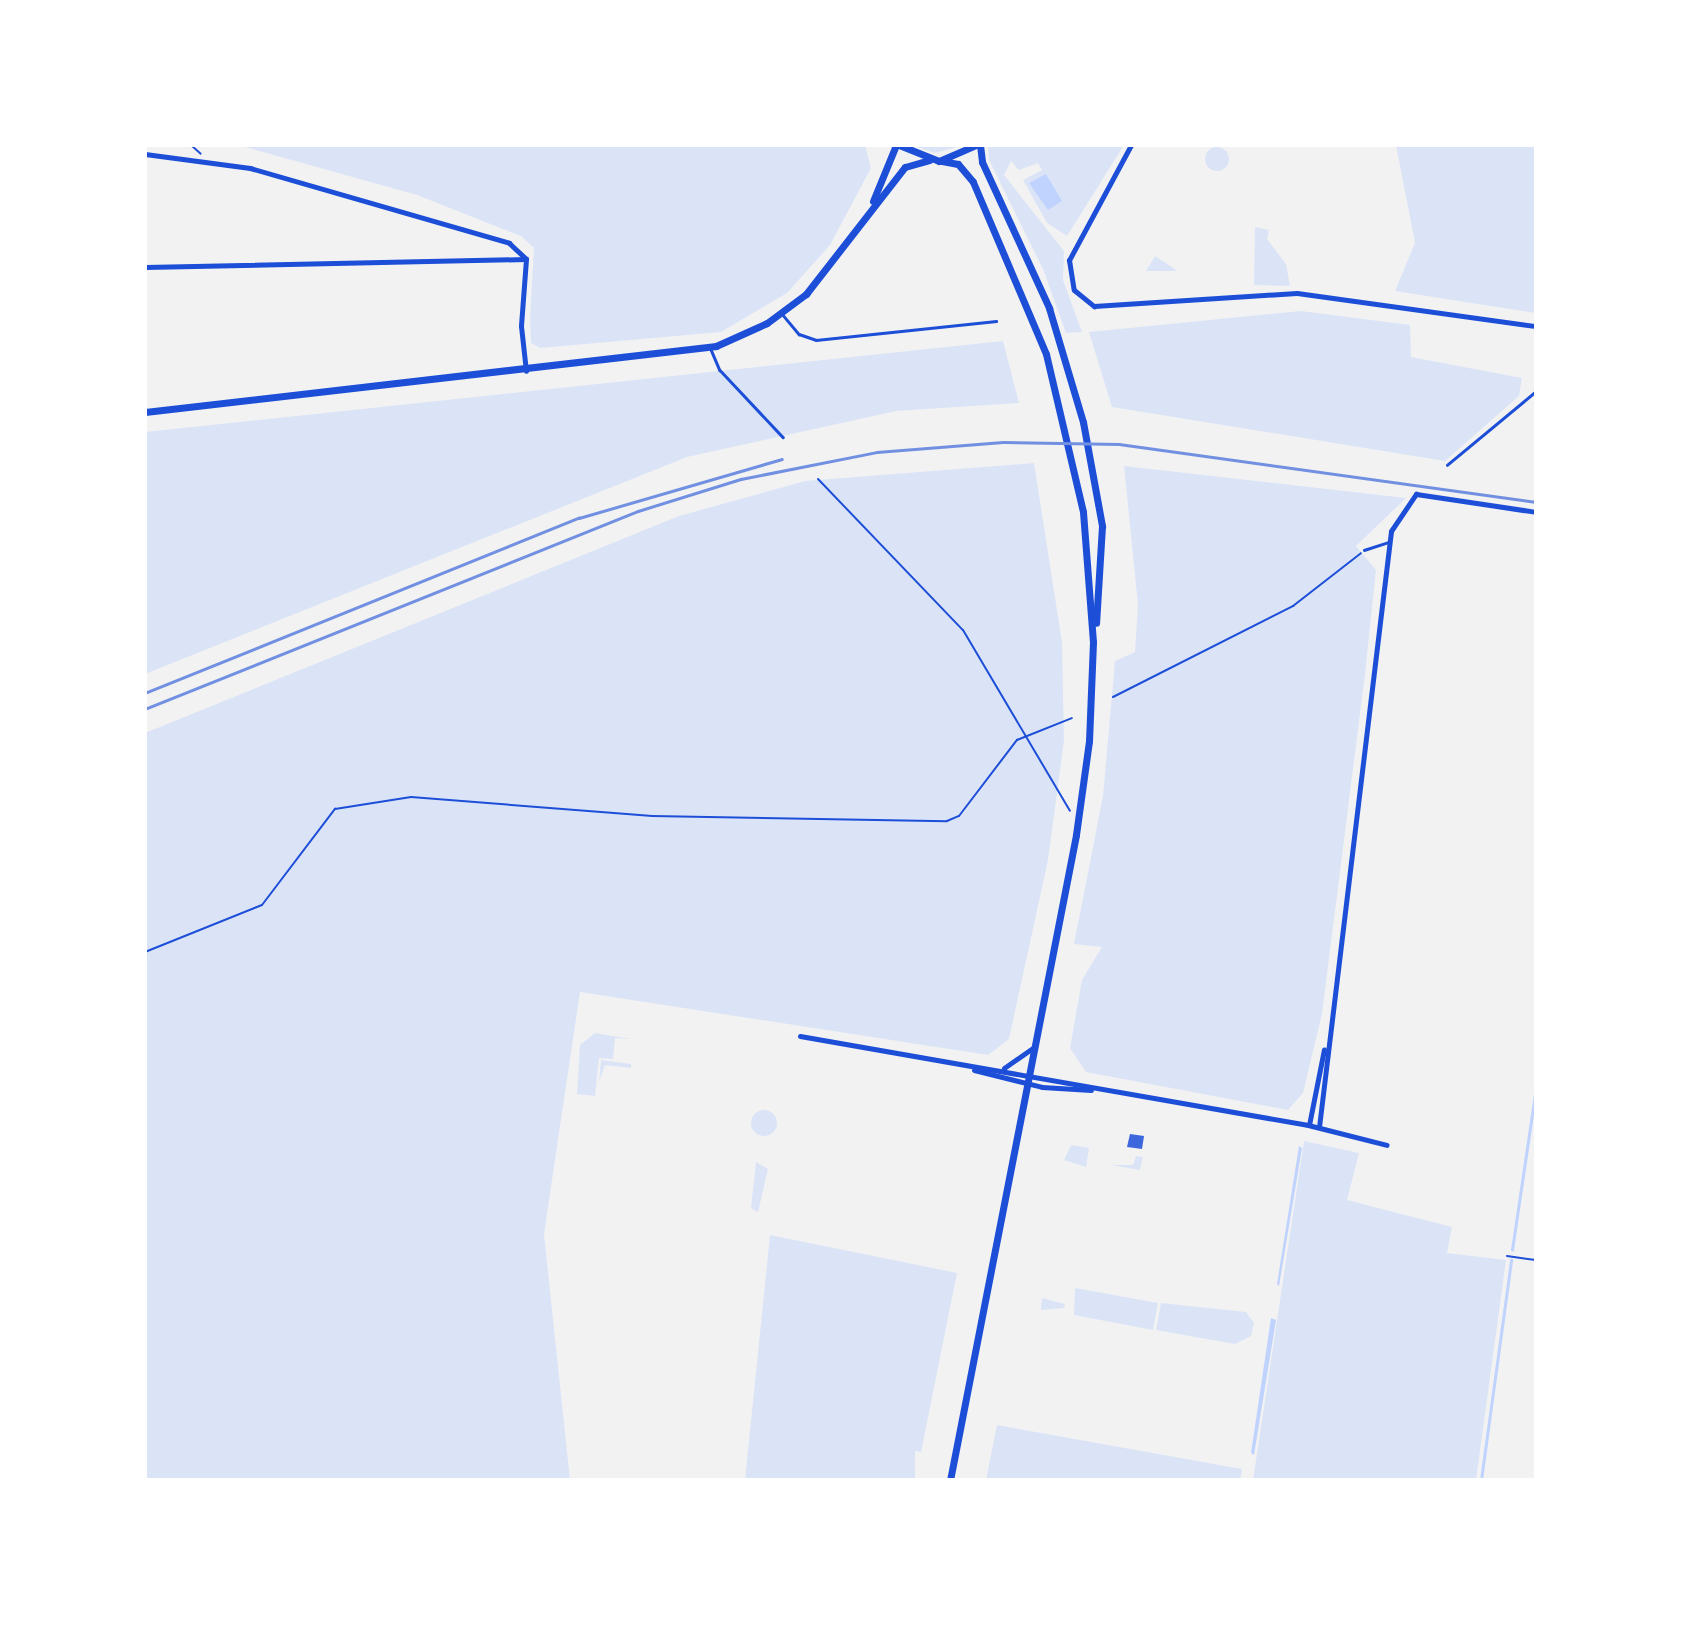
<!DOCTYPE html>
<html>
<head>
<meta charset="utf-8">
<style>
	body { margin:0 }
	#map { position:relative; width:1681px; height:1625px; overflow:hidden; background:#f2f2f2; font-family:Mulish,sans-serif }
	div>[style] { position:absolute }
	.green>* { inset:0; background:#dbe4f7 }
	.round { border-radius:50% }
	.water>* { inset:0; background:#bfd3fe }
	.stream>* { height:2.5px; margin:-1.25px; padding:0 1.25px; transform-origin:1.25px; border-radius:1.25px; background:#bfd3fe }
	.building>* { inset:0; background:#3d67dc }
	.path>* { height:2px; margin:-1px; padding:0 1px; transform-origin:1px; border-radius:1px; background:#1d4ed8 }
	.service>* { height:2.5px; margin:-1.25px; padding:0 1.25px; transform-origin:1.25px; border-radius:1.25px; background:#1d4ed8 }
	.minor>* { height:5px; margin:-2.5px; padding:0 2.5px; transform-origin:2.5px; border-radius:2.5px; background:#1d4ed8 }
	.tertiary>* { height:7px; margin:-3.5px; padding:0 3.5px; transform-origin:3.5px; border-radius:3.5px; background:#1d4ed8 }
	.rail>* { height:2.5px; margin:-1.25px; padding:0 1.25px; transform-origin:1.25px; border-radius:1.25px; background:#7290e2 }
	span { translate:-50% -50%; white-space:nowrap; text-align:center; line-height:1.15; -webkit-text-stroke:6px #fff; paint-order:stroke }
	.frame { position:absolute; inset:0; border:147px solid #fff; pointer-events:none }
</style>
</head>
<body>
<div id="map">
	<div class="green">
		<div style="clip-path:polygon(238px 145px,865px 145px,871px 168px,830px 245px,787px 293px,721px 332px,540px 348px,531px 343px,530px 319px,534px 248px,521px 236px,417px 195px)"></div>
		<div style="clip-path:polygon(911px 145px,965px 145px,935px 153px)"></div>
		<div style="clip-path:polygon(988px 145px,1124px 145px,1067px 236px,1047px 223px,1023px 180px,1042px 170px,1038px 163px,1019px 170px,1011px 161px,1004px 175px,1064px 251px,1063px 280px,1082px 332px,1066px 333px,1043px 269px,989px 160px)"></div>
		<div style="clip-path:polygon(1396px 145px,1536px 145px,1536px 313px,1395px 291px,1415px 243px)"></div>
		<div class="round" style="left:1205px;top:147px;width:24px;height:24px"></div>
		<div style="clip-path:polygon(1255px 227px,1269px 230px,1267px 239px,1286px 264px,1290px 286px,1254px 285px)"></div>
		<div style="clip-path:polygon(1155px 256px,1175px 269px,1176px 271px,1146px 271px)"></div>
		<div style="clip-path:polygon(1301px 311px,1410px 325px,1411px 357px,1522px 378px,1519px 396px,1445px 461px,1112px 407px,1089px 332px)"></div>
		<div style="clip-path:polygon(1003px 341px,1019px 403px,896px 411px,687px 457px,145px 674px,145px 432px)"></div>
		<div style="clip-path:polygon(1034px 463px,1062px 642px,1064px 741px,1048px 860px,1009px 1039px,988px 1055px,580px 992px,544px 1234px,570px 1480px,145px 1480px,145px 733px,679px 516px,805px 481px)"></div>
		<div style="clip-path:polygon(1124px 466px,1406px 498px,1356px 546px,1376px 570px,1365px 674px,1322px 1014px,1303px 1093px,1288px 1110px,1086px 1072px,1070px 1048px,1082px 980px,1102px 947px,1074px 944px,1103px 796px,1115px 661px,1135px 652px,1138px 605px)"></div>
		<div style="clip-path:polygon(595px 1033px,631px 1039px,615px 1038px,613px 1059px,599px 1058px,595px 1096px,577px 1094px,580px 1045px)"></div>
		<div style="clip-path:polygon(601px 1060px,631px 1064px,631px 1068px,605px 1065px,599px 1082px)"></div>
		<div class="round" style="left:751px;top:1110px;width:26px;height:26px"></div>
		<div style="clip-path:polygon(1304px 1141px,1359px 1153px,1347px 1200px,1452px 1227px,1447px 1253px,1506px 1260px,1476px 1480px,1253px 1480px)"></div>
		<div style="clip-path:polygon(1071px 1145px,1089px 1148px,1086px 1167px,1064px 1160px)"></div>
		<div style="clip-path:polygon(1136px 1156px,1143px 1157px,1140px 1170px,1111px 1165px,1133px 1165px)"></div>
		<div style="clip-path:polygon(756px 1162px,768px 1169px,758px 1212px,751px 1208px)"></div>
		<div style="clip-path:polygon(770px 1235px,957px 1273px,921px 1452px,915px 1451px,915px 1480px,745px 1480px)"></div>
		<div style="clip-path:polygon(1075px 1288px,1158px 1303px,1153px 1330px,1074px 1315px)"></div>
		<div style="clip-path:polygon(1042px 1298px,1065px 1304px,1064px 1308px,1041px 1310px)"></div>
		<div style="clip-path:polygon(1161px 1303px,1246px 1312px,1254px 1323px,1251px 1336px,1235px 1344px,1156px 1330px)"></div>
		<div style="clip-path:polygon(997px 1425px,1242px 1469px,1240px 1480px,986px 1480px)"></div>
	</div>
	<div class="water">
		<div style="clip-path:polygon(1046px 174px,1062px 201px,1048px 210px,1029px 183px)"></div>
		<div style="clip-path:polygon(1299px 1146px,1302px 1148px,1279px 1286px,1277px 1284px)"></div>
		<div style="clip-path:polygon(1271px 1318px,1276px 1320px,1254px 1455px,1251px 1453px)"></div>
	</div>
	<div class="stream">
		<div style="left:1512px;top:1250px;width:165px;rotate:-81.6deg"></div>
		<div style="left:1481px;top:1480px;width:222px;rotate:-82.2deg"></div>
	</div>
	<div class="building">
		<div style="clip-path:polygon(1130px 1134px,1144px 1136px,1142px 1149px,1127px 1147px)"></div>
	</div>
	<div class="path">
		<div style="left:191px;top:145px;width:13px;rotate:42deg"></div>
		<div style="left:818px;top:479px;width:209px;rotate:46.2deg"></div>
		<div style="left:963px;top:630px;width:210px;rotate:59.4deg"></div>
		<div style="left:1113px;top:697px;width:202px;rotate:-26.8deg"></div>
		<div style="left:1293px;top:606px;width:86px;rotate:-37.9deg"></div>
		<div style="left:145px;top:952px;width:126px;rotate:-21.9deg"></div>
		<div style="left:262px;top:905px;width:121px;rotate:-52.8deg"></div>
		<div style="left:335px;top:809px;width:77px;rotate:-9deg"></div>
		<div style="left:411px;top:797px;width:242px;rotate:4.5deg"></div>
		<div style="left:652px;top:816px;width:295px;rotate:1deg"></div>
		<div style="left:947px;top:821px;width:13px;rotate:-23deg"></div>
		<div style="left:959px;top:816px;width:96px;rotate:-52.7deg"></div>
		<div style="left:1017px;top:740px;width:59px;rotate:-21.8deg"></div>
		<div style="left:1507px;top:1256px;width:29px;rotate:8deg"></div>
	</div>
	<div class="service">
		<div style="left:783px;top:315px;width:25px;rotate:50deg"></div>
		<div style="left:799px;top:334px;width:18px;rotate:19deg"></div>
		<div style="left:816px;top:340px;width:181px;rotate:-6deg"></div>
		<div style="left:710px;top:347px;width:25px;rotate:67deg"></div>
		<div style="left:720px;top:370px;width:92px;rotate:46.8deg"></div>
		<div style="left:1447px;top:465px;width:116px;rotate:-39.7deg"></div>
		<div style="left:1364px;top:550px;width:25px;rotate:-18deg"></div>
	</div>
	<div class="minor">
		<div style="left:1131px;top:145px;width:131px;rotate:118.3deg"></div>
		<div style="left:1069px;top:260px;width:30px;rotate:81deg"></div>
		<div style="left:1074px;top:290px;width:26px;rotate:39deg"></div>
		<div style="left:1094px;top:306px;width:203px;rotate:-3.7deg"></div>
		<div style="left:1297px;top:293px;width:241px;rotate:7.9deg"></div>
		<div style="left:145px;top:154px;width:106px;rotate:7.6deg"></div>
		<div style="left:250px;top:168px;width:270px;rotate:16.1deg"></div>
		<div style="left:509px;top:243px;width:23px;rotate:43deg"></div>
		<div style="left:526px;top:259px;width:67px;rotate:94.3deg"></div>
		<div style="left:521px;top:326px;width:45px;rotate:83.7deg"></div>
		<div style="left:145px;top:267px;width:381px;rotate:-1.2deg"></div>
		<div style="left:800px;top:1036px;width:516px;rotate:9.94deg"></div>
		<div style="left:1308px;top:1125px;width:81px;rotate:14.2deg"></div>
		<div style="left:1004px;top:1068px;width:35px;rotate:-35deg"></div>
		<div style="left:974px;top:1070px;width:70px;rotate:14deg"></div>
		<div style="left:1042px;top:1087px;width:49px;rotate:3.5deg"></div>
		<div style="left:1309px;top:1125px;width:77px;rotate:-78.8deg"></div>
		<div style="left:1319px;top:1127px;width:600px;rotate:-83.11deg"></div>
		<div style="left:1391px;top:531px;width:45px;rotate:-56deg"></div>
		<div style="left:1416px;top:494px;width:121px;rotate:8.5deg"></div>
	</div>
	<div class="tertiary">
		<div style="left:899px;top:145px;width:43px;rotate:21.8deg"></div>
		<div style="left:939px;top:161px;width:40px;rotate:-23.4deg"></div>
		<div style="left:980px;top:145px;width:17px;rotate:83deg"></div>
		<div style="left:982px;top:162px;width:161px;rotate:65.3deg"></div>
		<div style="left:1049px;top:308px;width:119px;rotate:73.4deg"></div>
		<div style="left:1083px;top:422px;width:106px;rotate:79.6deg"></div>
		<div style="left:1102px;top:526px;width:97px;rotate:93.5deg"></div>
		<div style="left:942px;top:161px;width:16px;rotate:11deg"></div>
		<div style="left:958px;top:164px;width:23px;rotate:50deg"></div>
		<div style="left:973px;top:182px;width:187px;rotate:67deg"></div>
		<div style="left:1046px;top:354px;width:162px;rotate:76.8deg"></div>
		<div style="left:1083px;top:512px;width:130px;rotate:85.6deg"></div>
		<div style="left:1093px;top:642px;width:99px;rotate:92.3deg"></div>
		<div style="left:1089px;top:741px;width:95px;rotate:97.9deg"></div>
		<div style="left:1076px;top:835px;width:657px;rotate:101.05deg"></div>
		<div style="left:873px;top:201px;width:61px;rotate:-67.7deg"></div>
		<div style="left:145px;top:412px;width:575px;rotate:-6.59deg"></div>
		<div style="left:716px;top:346px;width:56px;rotate:-24.3deg"></div>
		<div style="left:767px;top:323px;width:49px;rotate:-36.6deg"></div>
		<div style="left:806px;top:294px;width:161px;rotate:-52.1deg"></div>
		<div style="left:905px;top:167px;width:25px;rotate:-16deg"></div>
	</div>
	<div class="rail">
		<div style="left:145px;top:693px;width:468px;rotate:-22deg"></div>
		<div style="left:579px;top:518px;width:211px;rotate:-16.2deg"></div>
		<div style="left:145px;top:709px;width:531px;rotate:-21.88deg"></div>
		<div style="left:638px;top:511px;width:108px;rotate:-17.3deg"></div>
		<div style="left:741px;top:479px;width:139px;rotate:-11.2deg"></div>
		<div style="left:877px;top:452px;width:126px;rotate:-4.5deg"></div>
		<div style="left:1003px;top:442px;width:116px;rotate:1deg"></div>
		<div style="left:1119px;top:444px;width:421px;rotate:7.9deg"></div>
	</div>
	<div class="frame"></div>
</div>
</body>
</html>
